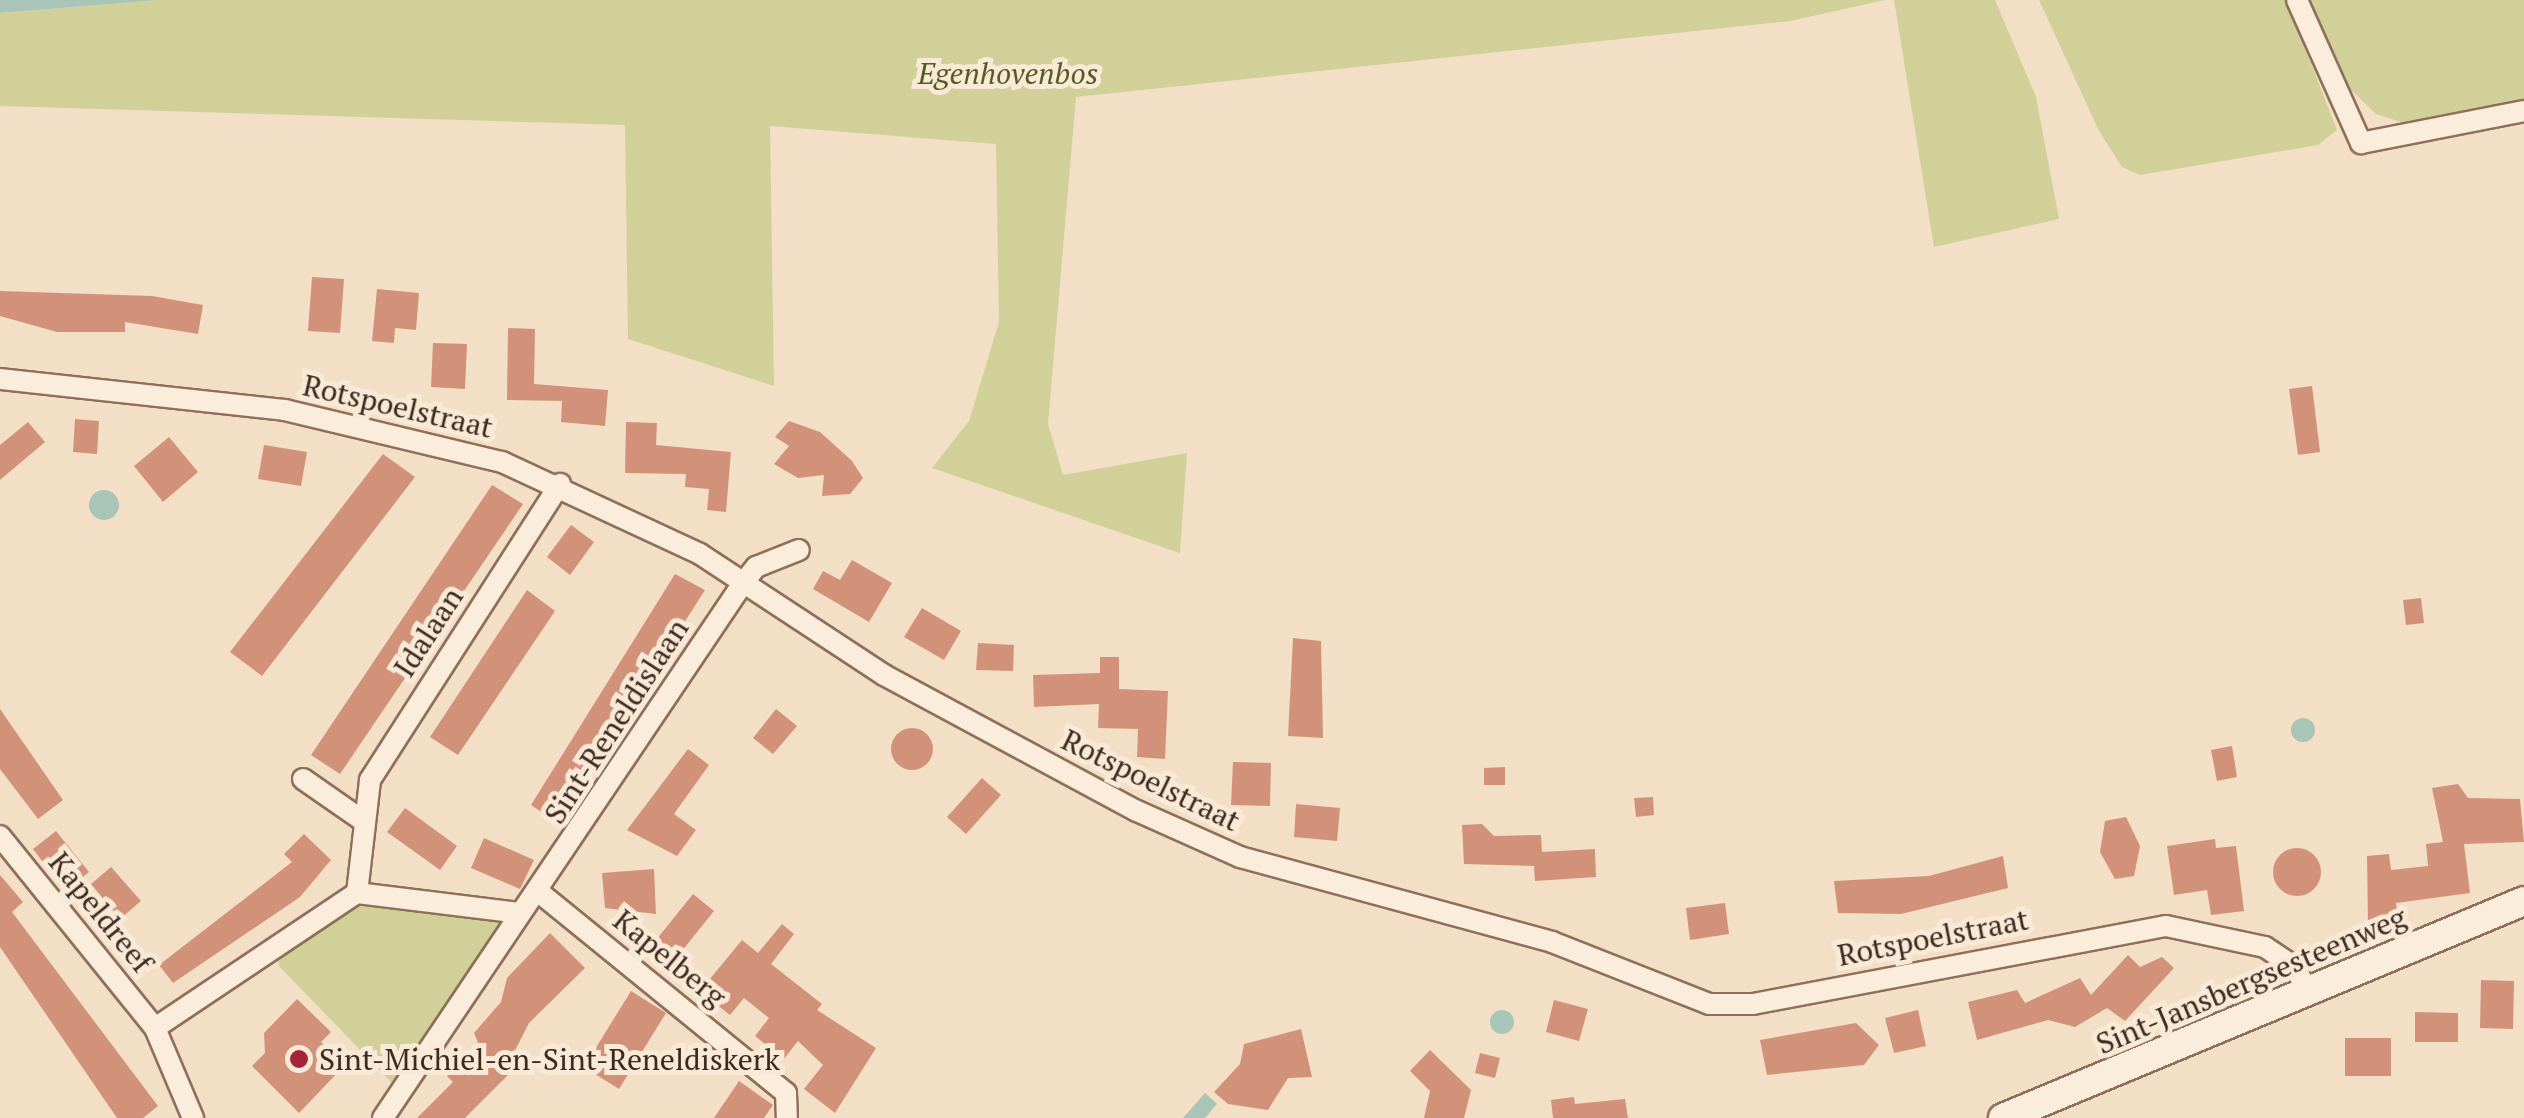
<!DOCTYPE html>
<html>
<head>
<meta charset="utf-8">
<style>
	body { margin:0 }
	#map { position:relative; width:2524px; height:1118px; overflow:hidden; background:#f2dfc6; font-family:"PT Serif",serif }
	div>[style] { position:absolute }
	.green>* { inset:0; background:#d1d099 }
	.water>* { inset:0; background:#a8c5b8 }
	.round { border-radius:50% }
	.building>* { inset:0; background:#d2927a }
	.roads { filter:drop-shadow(2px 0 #8f6f5a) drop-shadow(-2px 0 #8f6f5a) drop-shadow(0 2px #8f6f5a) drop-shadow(0 -2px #8f6f5a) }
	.street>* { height:20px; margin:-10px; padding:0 10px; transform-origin:10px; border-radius:10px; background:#fbeddb }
	.secondary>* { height:28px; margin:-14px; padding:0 14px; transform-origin:14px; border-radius:14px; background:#fbeddb }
	.dots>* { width:28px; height:28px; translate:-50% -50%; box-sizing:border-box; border:5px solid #f8ead7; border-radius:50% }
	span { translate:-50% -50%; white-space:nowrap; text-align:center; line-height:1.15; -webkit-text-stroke:10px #f8ead7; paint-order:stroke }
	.park-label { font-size:30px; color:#565c24; font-style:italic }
	.street-label { font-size:30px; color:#3e2a1f }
	.poi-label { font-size:30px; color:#3e2a1f }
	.left { translate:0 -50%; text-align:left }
</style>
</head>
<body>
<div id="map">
	<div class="green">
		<div style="clip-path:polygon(159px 0,1885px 0,1790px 21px,1076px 97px,1048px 424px,1063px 475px,1187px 453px,1180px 553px,932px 468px,969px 421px,999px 322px,996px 144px,770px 126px,774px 386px,628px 339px,625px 125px,0 106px,0 13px)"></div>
		<div style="clip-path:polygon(1894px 0,1995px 0,2036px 97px,2059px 219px,1934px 247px)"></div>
		<div style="clip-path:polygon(2039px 0,2286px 0,2337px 130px,2318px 145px,2140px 175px,2122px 167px,2099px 131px)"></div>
		<div style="clip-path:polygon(2310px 0,2524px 0,2524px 102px,2407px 124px,2376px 114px,2348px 87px)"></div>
		<div style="clip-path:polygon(352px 906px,492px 911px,502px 927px,392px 1083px,279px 966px,277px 957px)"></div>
	</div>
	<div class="water">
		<div style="clip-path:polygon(0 0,159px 0,0 13px)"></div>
		<div class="round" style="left:89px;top:490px;width:30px;height:30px"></div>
		<div class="round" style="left:2291px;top:718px;width:24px;height:24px"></div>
		<div class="round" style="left:1490px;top:1010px;width:24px;height:24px"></div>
		<div style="clip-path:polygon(1205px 1093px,1217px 1104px,1205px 1118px,1183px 1118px)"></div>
	</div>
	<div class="building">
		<div style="clip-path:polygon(312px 277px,344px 279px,340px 333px,308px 331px)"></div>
		<div style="clip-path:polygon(377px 289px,419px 293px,416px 330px,395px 328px,394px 343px,372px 341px)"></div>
		<div style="clip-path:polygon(0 291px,152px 296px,203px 305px,198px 334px,125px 322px,125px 332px,57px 332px,0 316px)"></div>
		<div style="clip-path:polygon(508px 328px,535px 329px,534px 384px,608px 390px,605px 426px,561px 422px,562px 401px,507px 400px)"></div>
		<div style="clip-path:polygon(433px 343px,467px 344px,465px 389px,431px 387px)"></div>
		<div style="clip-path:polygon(2312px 386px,2320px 452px,2298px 455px,2289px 389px)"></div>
		<div style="clip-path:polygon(75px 419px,99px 421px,97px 454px,73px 452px)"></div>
		<div style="clip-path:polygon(789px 421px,820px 432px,852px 461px,863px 478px,850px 494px,822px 496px,824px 475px,798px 478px,774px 464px,789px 446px,775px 437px)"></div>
		<div style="clip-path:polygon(28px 422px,45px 442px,0 480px,0 445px)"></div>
		<div style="clip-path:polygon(626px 422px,657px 423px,656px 445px,731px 452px,726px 512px,707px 510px,709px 489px,685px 487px,686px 474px,625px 473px)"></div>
		<div style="clip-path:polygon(169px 437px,198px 472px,163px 502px,134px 466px)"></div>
		<div style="clip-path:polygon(264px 445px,307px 452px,301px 486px,258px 479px)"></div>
		<div style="clip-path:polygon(383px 454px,415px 477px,262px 676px,230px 652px)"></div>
		<div style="clip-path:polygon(492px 485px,523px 504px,340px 774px,311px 755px)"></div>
		<div style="clip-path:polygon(571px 525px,594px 542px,570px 575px,547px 557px)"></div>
		<div style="clip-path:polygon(852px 560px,892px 583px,869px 622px,813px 589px,823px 571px,840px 580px)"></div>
		<div style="clip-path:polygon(675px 574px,705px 590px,557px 822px,531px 805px)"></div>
		<div style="clip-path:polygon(527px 590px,555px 611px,458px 755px,430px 737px)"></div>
		<div style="clip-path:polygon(2421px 598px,2424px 623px,2406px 625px,2403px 600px)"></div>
		<div style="clip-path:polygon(922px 608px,961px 631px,944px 660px,904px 637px)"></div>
		<div style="clip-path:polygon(1293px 638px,1321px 641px,1323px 738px,1288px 736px)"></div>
		<div style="clip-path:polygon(978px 643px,1014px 645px,1013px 671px,976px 670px)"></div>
		<div style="clip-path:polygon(1100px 657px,1119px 657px,1119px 689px,1168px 691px,1165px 759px,1137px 757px,1138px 729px,1098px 728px,1099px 704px,1034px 707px,1033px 675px,1100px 673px)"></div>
		<div style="clip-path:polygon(0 709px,63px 800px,38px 819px,0 769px)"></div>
		<div style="clip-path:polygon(776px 709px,797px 726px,773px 754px,753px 738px)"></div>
		<div class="round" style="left:891px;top:728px;width:42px;height:42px"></div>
		<div style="clip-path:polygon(2232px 746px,2237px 777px,2217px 781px,2211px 750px)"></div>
		<div style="clip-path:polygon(688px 749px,709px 765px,674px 814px,696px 830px,677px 856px,627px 830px)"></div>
		<div style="clip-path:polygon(1233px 762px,1271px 763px,1270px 806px,1231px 805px)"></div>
		<div style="clip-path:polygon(1505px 767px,1505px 785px,1484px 785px,1484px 768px)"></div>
		<div style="clip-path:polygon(982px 778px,1001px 795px,966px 834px,947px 817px)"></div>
		<div style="clip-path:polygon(2458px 784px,2468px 798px,2520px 799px,2524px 842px,2464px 844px,2470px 893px,2396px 903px,2398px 918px,2368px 922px,2367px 856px,2389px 854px,2391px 870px,2428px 866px,2426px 844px,2443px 842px,2432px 788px)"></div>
		<div style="clip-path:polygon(1653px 797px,1654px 815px,1636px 817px,1634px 798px)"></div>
		<div style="clip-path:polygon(1296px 804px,1340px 808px,1337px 841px,1294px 837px)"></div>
		<div style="clip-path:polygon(405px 808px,457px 846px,440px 870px,387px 832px)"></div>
		<div style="clip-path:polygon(2126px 817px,2140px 846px,2134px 876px,2115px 879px,2100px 852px,2105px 821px)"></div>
		<div style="clip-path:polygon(1482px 824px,1494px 836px,1541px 835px,1542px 852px,1595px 849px,1596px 877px,1535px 881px,1534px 866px,1464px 864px,1462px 825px)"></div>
		<div style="clip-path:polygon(56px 831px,89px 872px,65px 891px,33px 849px)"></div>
		<div style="clip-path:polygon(304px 834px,331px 860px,300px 897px,173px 983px,159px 965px,292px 862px,284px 854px)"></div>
		<div style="clip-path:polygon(484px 838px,534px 860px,520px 889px,471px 868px)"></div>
		<div style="clip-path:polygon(2215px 839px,2216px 848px,2236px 846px,2244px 911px,2211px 915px,2207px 890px,2174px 895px,2167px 846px)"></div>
		<div class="round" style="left:2273px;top:848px;width:48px;height:48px"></div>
		<div style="clip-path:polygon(2003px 856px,2008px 888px,1901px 914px,1838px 913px,1834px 881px,1929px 876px)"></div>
		<div style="clip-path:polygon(111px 867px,141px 901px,120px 919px,91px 884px)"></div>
		<div style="clip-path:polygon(654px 869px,656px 914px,605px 908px,602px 873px)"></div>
		<div style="clip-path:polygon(0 875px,23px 902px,12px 912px,158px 1106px,143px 1118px,117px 1118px,0 947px)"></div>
		<div style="clip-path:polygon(693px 894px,714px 911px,673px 962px,652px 945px)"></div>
		<div style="clip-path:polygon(1725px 903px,1729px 934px,1690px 940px,1686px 908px)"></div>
		<div style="clip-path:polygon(782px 924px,794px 934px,771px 964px,822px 1004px,817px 1010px,876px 1048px,835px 1113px,804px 1089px,823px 1065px,798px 1041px,784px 1059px,755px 1036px,769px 1018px,744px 998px,730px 1015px,700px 991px,742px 940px,758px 953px)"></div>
		<div style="clip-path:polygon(550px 933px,585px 968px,529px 1023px,509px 1062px,515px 1068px,465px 1118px,417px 1118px,453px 1082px,447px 1076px,479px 1045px,474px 1033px,501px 1002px,507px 978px)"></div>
		<div style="clip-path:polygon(2128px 955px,2140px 967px,2162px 957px,2174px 968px,2125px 1021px,2107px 1008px,2075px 1027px,2048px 1020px,1977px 1040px,1968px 1002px,2017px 990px,2025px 1003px,2080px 978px,2091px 995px)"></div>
		<div style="clip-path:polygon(2481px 980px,2514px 981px,2513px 1029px,2480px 1028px)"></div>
		<div style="clip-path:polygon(631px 991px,666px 1013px,619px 1089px,584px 1067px)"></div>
		<div style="clip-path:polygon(297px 999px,331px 1032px,321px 1042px,345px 1065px,299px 1113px,252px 1066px,265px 1053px,264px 1033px)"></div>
		<div style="clip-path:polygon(1554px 1000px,1588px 1009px,1579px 1041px,1546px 1032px)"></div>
		<div style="clip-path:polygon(1918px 1010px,1926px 1046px,1894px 1053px,1885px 1018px)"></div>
		<div style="clip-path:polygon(2415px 1012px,2458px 1013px,2458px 1042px,2415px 1042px)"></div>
		<div style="clip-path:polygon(1856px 1023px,1879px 1045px,1864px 1065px,1767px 1075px,1760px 1040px)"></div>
		<div style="clip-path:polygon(1301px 1029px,1312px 1077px,1288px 1078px,1268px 1110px,1228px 1104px,1214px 1092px,1240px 1064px,1244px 1044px)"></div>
		<div style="clip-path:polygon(2345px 1038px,2391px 1038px,2391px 1076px,2345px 1076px)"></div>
		<div style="clip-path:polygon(1430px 1050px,1471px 1090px,1464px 1118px,1424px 1118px,1430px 1091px,1410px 1071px)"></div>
		<div style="clip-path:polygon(1480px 1053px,1500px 1058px,1495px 1078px,1475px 1073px)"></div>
		<div style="clip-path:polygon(739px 1081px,773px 1105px,764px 1118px,714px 1118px)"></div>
		<div style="clip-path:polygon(1574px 1097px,1575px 1104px,1625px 1099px,1628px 1118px,1553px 1118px,1551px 1100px)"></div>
	</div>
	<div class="roads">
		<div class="street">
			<div style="left:2297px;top:0;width:157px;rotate:65.9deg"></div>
			<div style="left:2361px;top:143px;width:166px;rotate:-11.1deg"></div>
			<div style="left:0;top:379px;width:287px;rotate:6.2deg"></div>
			<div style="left:285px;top:410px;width:223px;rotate:13.5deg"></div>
			<div style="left:502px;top:462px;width:218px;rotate:24.9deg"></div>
			<div style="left:700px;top:554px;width:220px;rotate:33.3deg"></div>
			<div style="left:884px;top:675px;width:287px;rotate:28.3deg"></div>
			<div style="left:1137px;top:811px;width:113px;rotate:24.1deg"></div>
			<div style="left:1240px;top:857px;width:323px;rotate:15.2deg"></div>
			<div style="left:1552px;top:942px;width:169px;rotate:21.5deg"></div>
			<div style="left:1709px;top:1004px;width:44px"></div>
			<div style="left:1753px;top:1004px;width:420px;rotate:-10.7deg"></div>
			<div style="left:2166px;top:926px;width:101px;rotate:12deg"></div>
			<div style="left:2265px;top:947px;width:36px;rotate:34deg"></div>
			<div style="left:2295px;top:967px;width:28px;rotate:63deg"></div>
			<div style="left:303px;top:779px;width:72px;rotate:34.8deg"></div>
			<div style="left:0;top:836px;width:247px;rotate:51.1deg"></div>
			<div style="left:155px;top:1028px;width:98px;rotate:67.1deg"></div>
			<div style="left:357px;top:893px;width:114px;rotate:-83.4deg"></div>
			<div style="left:370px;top:780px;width:352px;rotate:-57.3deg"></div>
			<div style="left:540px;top:893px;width:317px;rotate:39.1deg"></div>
			<div style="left:786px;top:1093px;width:25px;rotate:88deg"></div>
			<div style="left:155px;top:1028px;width:243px;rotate:-33.8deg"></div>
			<div style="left:357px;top:893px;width:163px;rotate:7deg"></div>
			<div style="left:383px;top:1118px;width:645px;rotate:-56.06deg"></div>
			<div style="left:743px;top:583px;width:21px;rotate:-51deg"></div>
			<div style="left:756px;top:567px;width:46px;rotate:-21.6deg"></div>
		</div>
		<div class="secondary">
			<div style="left:2003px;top:1118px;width:564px;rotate:-22.61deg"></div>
		</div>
	</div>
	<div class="dots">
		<div style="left:299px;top:1059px;background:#a32537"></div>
	</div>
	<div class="park-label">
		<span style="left:1008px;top:73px">Egenhovenbos</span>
	</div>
	<div class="street-label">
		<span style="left:398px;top:406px;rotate:13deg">Rotspoelstraat</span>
		<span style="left:428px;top:632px;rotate:-57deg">Idalaan</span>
		<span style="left:616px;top:721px;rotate:-57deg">Sint-Reneldislaan</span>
		<span style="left:1151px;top:780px;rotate:26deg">Rotspoelstraat</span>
		<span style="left:101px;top:912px;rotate:51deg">Kapeldreef</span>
		<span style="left:1933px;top:937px;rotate:-11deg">Rotspoelstraat</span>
		<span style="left:670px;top:958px;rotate:39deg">Kapelberg</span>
		<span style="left:2251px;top:980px;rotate:-23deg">Sint-Jansbergsesteenweg</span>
	</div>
	<div class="poi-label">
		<span class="left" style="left:319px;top:1059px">Sint-Michiel-en-Sint-Reneldiskerk</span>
	</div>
</div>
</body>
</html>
